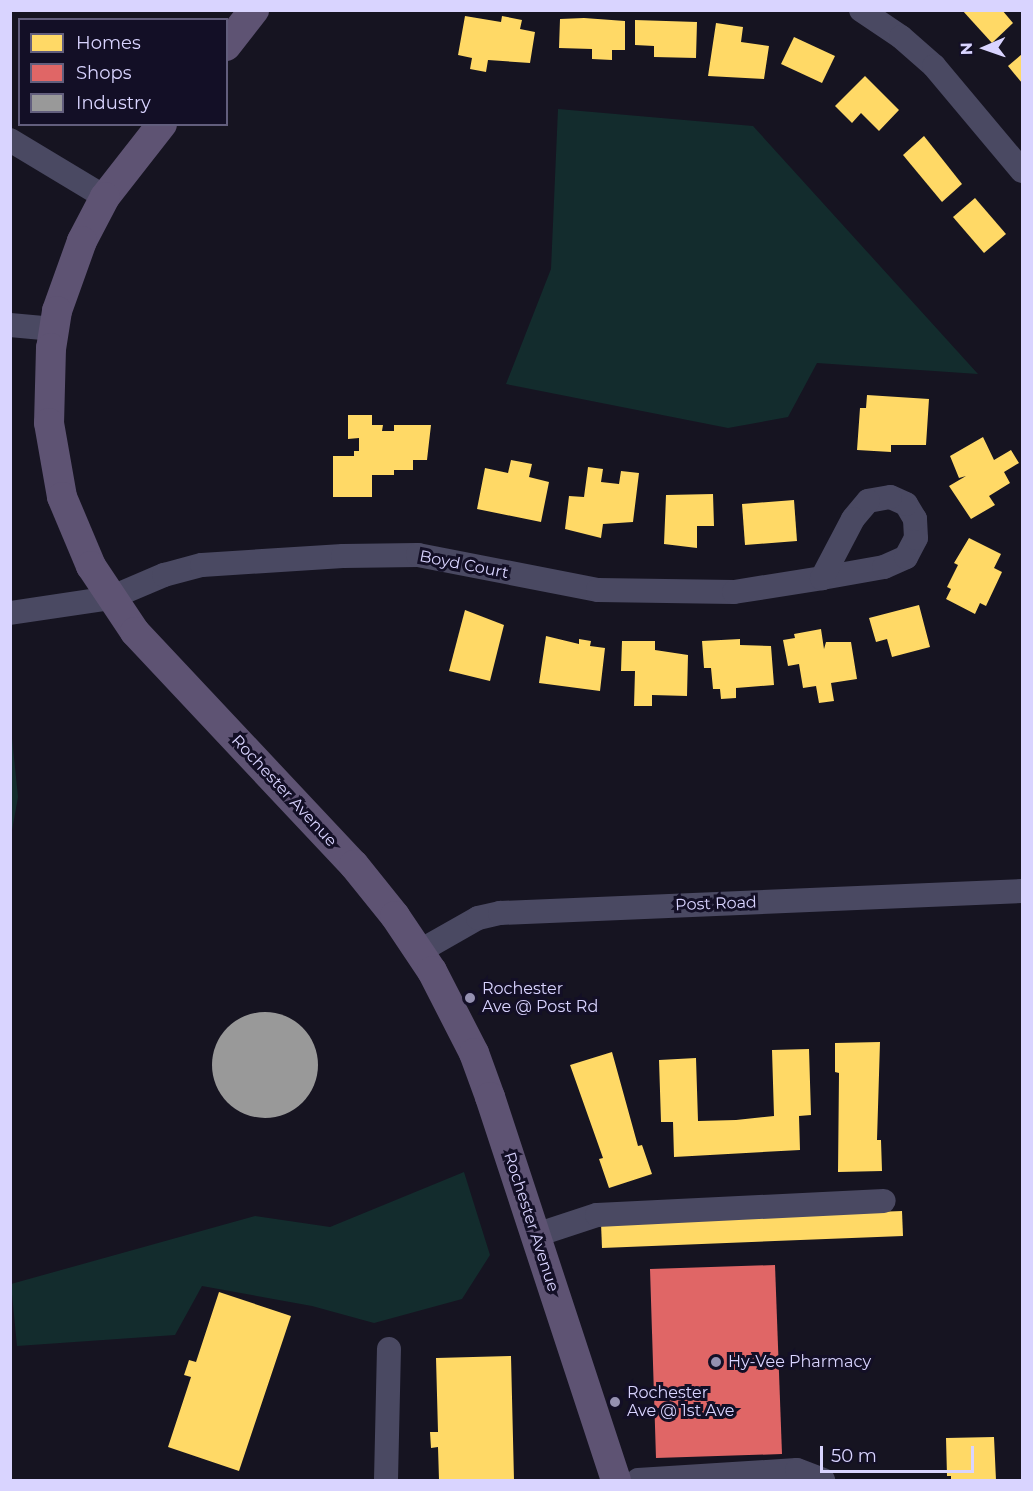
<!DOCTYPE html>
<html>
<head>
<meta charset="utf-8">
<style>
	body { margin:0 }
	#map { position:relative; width:1033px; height:1491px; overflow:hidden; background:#161421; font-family:Montserrat,sans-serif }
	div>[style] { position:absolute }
	.green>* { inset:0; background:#132c2d }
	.homes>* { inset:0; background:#ffd966 }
	.shops>* { inset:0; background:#e06666 }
	.industry>* { inset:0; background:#999 }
	.round { border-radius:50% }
	.minor>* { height:24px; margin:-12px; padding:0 12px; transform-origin:12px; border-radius:12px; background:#4a4962 }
	.major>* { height:30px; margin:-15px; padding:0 15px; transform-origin:15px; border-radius:15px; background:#5e5373 }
	.dots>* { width:16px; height:16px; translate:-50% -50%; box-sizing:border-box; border:3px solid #130f26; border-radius:50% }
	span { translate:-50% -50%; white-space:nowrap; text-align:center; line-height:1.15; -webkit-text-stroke:6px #130f26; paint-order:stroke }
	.street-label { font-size:16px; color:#d9d4ff }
	.poi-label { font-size:16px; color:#d9d4ff }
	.left { translate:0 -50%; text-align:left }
	.frame { position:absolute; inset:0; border:12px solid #d9d4ff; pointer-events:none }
	.legend { position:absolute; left:18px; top:18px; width:210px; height:108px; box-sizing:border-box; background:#130f26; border:2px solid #625e7d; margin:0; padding:8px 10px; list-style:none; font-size:18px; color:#d9d4ff }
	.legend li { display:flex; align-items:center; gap:12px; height:30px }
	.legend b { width:30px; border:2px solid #625e7d }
	.north { position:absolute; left:955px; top:18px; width:60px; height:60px; -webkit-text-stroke:4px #130f26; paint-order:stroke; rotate:268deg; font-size:16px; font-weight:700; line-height:24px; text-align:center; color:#d9d4ff }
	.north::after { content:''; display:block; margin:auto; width:21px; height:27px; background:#d9d4ff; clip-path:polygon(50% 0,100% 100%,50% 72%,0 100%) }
	.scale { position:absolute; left:820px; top:1446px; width:154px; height:27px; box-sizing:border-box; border:3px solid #d9d4ff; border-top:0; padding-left:8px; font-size:18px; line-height:21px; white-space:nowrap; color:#d9d4ff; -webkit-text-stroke:4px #130f26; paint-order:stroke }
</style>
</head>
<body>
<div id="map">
	<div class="green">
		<div style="clip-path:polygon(558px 109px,753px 126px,978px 374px,817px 363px,788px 417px,728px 428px,506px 384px,551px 269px)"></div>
		<div style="clip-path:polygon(11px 728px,18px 797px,11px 836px,10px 836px)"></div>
		<div style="clip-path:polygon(464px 1172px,490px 1255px,462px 1299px,374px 1323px,312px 1306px,202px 1286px,175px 1335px,17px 1346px,11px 1284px,255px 1216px,330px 1227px)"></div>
	</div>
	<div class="homes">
		<div style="clip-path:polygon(962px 10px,1002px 10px,1013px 23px,992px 43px)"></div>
		<div style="clip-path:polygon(465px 16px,501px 22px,502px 16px,522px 20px,520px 29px,535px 32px,530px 63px,488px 60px,486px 72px,470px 69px,472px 58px,458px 55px)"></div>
		<div style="clip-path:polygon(584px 18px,625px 21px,625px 50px,612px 50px,612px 60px,592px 59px,592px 49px,559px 48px,560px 19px)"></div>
		<div style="clip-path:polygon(635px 20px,697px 22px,696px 58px,654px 57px,654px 46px,635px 45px)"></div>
		<div style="clip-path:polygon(716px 23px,743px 27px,741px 42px,769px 46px,764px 79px,708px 76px)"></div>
		<div style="clip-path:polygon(794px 37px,835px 56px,822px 83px,781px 64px)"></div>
		<div style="clip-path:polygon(1022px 54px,1022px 83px,1008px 66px)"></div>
		<div style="clip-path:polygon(865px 76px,899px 110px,879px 131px,861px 113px,852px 123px,835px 106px)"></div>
		<div style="clip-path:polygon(924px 136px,962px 184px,942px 202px,903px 155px)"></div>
		<div style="clip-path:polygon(975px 198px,1006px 234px,984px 253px,953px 217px)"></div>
		<div style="clip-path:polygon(867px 395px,929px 399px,926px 445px,891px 445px,891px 452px,857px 450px,860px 408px,866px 408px)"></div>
		<div style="clip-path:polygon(348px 415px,372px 415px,372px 425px,383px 425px,382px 431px,394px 431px,394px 425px,431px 425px,427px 460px,413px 460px,413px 470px,394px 470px,394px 475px,372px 475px,372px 497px,333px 497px,333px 456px,354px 456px,354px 451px,359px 451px,359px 438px,348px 439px)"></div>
		<div style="clip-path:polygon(983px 437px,994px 460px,1011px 450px,1019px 463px,1004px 472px,1010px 483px,989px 496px,995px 505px,971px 519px,949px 486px,966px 476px,959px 478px,950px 456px)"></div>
		<div style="clip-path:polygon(511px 460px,532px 464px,529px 477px,549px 482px,541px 522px,477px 509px,485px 468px,508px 473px)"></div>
		<div style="clip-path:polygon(588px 467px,603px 469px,601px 482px,619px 484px,621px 471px,639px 473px,633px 522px,603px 524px,601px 538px,565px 529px,569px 496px,584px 497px)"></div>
		<div style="clip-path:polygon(713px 494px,714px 526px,697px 526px,697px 548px,664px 544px,666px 495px)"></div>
		<div style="clip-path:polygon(794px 500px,797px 541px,745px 545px,742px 504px)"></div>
		<div style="clip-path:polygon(969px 538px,1001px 554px,994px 568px,1002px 572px,986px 606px,980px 603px,975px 614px,946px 599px,951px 589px,947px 587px,958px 565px,954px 563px)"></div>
		<div style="clip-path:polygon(919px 605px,930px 647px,892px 657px,887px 639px,876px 642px,869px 618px)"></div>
		<div style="clip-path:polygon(465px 610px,504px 625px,490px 681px,449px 671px)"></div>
		<div style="clip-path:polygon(821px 629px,824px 649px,826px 642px,851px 642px,857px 679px,831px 683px,834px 701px,819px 703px,816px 686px,803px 688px,799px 664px,788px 666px,783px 640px,795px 638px,794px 634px)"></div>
		<div style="clip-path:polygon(546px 636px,579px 644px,579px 639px,591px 641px,590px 646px,605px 648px,600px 691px,539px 683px)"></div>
		<div style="clip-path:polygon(740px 639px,740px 645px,771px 646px,774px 685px,736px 688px,736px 698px,721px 699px,720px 689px,713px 689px,711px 668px,704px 668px,702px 641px)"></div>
		<div style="clip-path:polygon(622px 641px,655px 641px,655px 650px,688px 655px,687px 696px,652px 695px,652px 706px,634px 706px,635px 671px,621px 671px)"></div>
		<div style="clip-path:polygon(880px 1042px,877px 1140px,881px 1140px,882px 1171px,838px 1172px,839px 1073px,835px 1072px,835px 1043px)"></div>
		<div style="clip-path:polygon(809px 1049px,811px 1115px,799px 1116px,800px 1150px,674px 1157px,673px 1122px,661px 1122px,659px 1060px,696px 1058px,698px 1121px,736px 1120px,774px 1116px,772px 1050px)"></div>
		<div style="clip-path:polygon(612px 1052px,638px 1146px,642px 1145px,652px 1174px,609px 1188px,599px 1159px,603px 1158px,570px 1065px)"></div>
		<div style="clip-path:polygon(902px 1211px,903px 1236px,602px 1248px,601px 1223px)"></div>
		<div style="clip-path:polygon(219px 1292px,291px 1316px,239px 1471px,168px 1447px,191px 1377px,184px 1375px,189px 1360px,196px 1362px)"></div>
		<div style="clip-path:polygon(511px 1356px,514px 1480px,439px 1480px,438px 1447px,431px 1448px,430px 1432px,438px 1432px,436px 1358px)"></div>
		<div style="clip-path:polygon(994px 1437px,996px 1480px,951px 1480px,951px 1476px,947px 1476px,946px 1438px)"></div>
	</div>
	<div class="shops">
		<div style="clip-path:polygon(775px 1265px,782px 1454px,656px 1458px,650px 1269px)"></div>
	</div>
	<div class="industry">
		<div class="round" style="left:212px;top:1012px;width:106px;height:106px"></div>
	</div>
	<div class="minor">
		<div style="left:861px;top:10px;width:48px;rotate:34deg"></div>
		<div style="left:901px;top:37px;width:44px;rotate:41.3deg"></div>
		<div style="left:934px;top:66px;width:137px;rotate:50deg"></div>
		<div style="left:10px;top:140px;width:111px;rotate:31deg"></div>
		<div style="left:10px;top:325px;width:44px;rotate:5.2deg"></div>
		<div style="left:10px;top:613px;width:101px;rotate:-8.5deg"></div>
		<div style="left:110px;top:598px;width:59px;rotate:-23.1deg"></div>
		<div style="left:164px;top:575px;width:39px;rotate:-15deg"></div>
		<div style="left:202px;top:565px;width:141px;rotate:-3.7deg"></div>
		<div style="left:343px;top:556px;width:75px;rotate:-0.8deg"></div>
		<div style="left:418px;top:555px;width:183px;rotate:11deg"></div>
		<div style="left:598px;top:590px;width:136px;rotate:0.8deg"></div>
		<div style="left:734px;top:592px;width:89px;rotate:-9deg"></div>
		<div style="left:822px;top:578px;width:63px;rotate:-10.1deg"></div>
		<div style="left:884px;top:567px;width:24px;rotate:-24deg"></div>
		<div style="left:906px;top:557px;width:21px;rotate:-62deg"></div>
		<div style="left:916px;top:538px;width:19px;rotate:-93deg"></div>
		<div style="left:915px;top:519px;width:17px;rotate:-121deg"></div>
		<div style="left:906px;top:504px;width:17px;rotate:-156deg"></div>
		<div style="left:890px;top:497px;width:22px;rotate:170deg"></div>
		<div style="left:868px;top:501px;width:23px;rotate:130deg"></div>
		<div style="left:853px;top:519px;width:67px;rotate:117.7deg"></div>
		<div style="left:420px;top:951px;width:67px;rotate:-29.6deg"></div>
		<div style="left:478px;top:918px;width:23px;rotate:-13deg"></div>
		<div style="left:500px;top:913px;width:522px;rotate:-2.41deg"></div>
		<div style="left:536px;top:1235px;width:64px;rotate:-18.2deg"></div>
		<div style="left:597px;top:1215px;width:287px;rotate:-2.8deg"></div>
		<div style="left:386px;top:1480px;width:131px;rotate:-88.7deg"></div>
		<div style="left:638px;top:1480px;width:159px;rotate:-3.6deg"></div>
		<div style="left:797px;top:1470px;width:28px;rotate:21deg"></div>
	</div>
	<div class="major">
		<div style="left:226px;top:46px;width:46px;rotate:-52.1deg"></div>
		<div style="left:162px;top:124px;width:93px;rotate:128deg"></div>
		<div style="left:105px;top:197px;width:50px;rotate:117.6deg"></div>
		<div style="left:82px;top:241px;width:74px;rotate:109.7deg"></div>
		<div style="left:57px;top:311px;width:37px;rotate:99deg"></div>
		<div style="left:51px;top:348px;width:75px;rotate:91.5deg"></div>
		<div style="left:49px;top:423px;width:75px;rotate:80deg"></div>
		<div style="left:62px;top:497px;width:75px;rotate:67.2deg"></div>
		<div style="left:91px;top:566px;width:79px;rotate:56.3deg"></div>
		<div style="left:135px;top:632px;width:320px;rotate:46.8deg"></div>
		<div style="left:354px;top:865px;width:65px;rotate:51.2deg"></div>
		<div style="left:395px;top:916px;width:66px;rotate:56.1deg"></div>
		<div style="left:432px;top:971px;width:92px;rotate:62.9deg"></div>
		<div style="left:474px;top:1053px;width:47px;rotate:70deg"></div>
		<div style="left:490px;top:1097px;width:403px;rotate:71.8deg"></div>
	</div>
	<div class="dots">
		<div style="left:470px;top:998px;background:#9591b1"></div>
		<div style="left:716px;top:1362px;background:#9591b1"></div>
		<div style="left:615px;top:1402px;background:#9591b1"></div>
	</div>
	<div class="street-label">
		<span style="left:464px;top:565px;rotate:11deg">Boyd Court</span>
		<span style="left:284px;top:791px;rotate:47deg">Rochester Avenue</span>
		<span style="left:716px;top:904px;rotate:-2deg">Post Road</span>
		<span style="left:531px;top:1222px;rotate:72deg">Rochester Avenue</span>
	</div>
	<div class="poi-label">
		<span class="left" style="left:482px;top:998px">Rochester<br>Ave @ Post Rd</span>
		<span class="left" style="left:728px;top:1362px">Hy-Vee Pharmacy</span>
		<span class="left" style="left:627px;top:1402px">Rochester<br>Ave @ 1st Ave</span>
	</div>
	<div class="frame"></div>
	<ul class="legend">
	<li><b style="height:16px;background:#ffd966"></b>Homes</li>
	<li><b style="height:16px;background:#e06666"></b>Shops</li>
	<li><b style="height:16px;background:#999"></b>Industry</li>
	</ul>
	<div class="north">N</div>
	<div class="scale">50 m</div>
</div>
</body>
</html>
